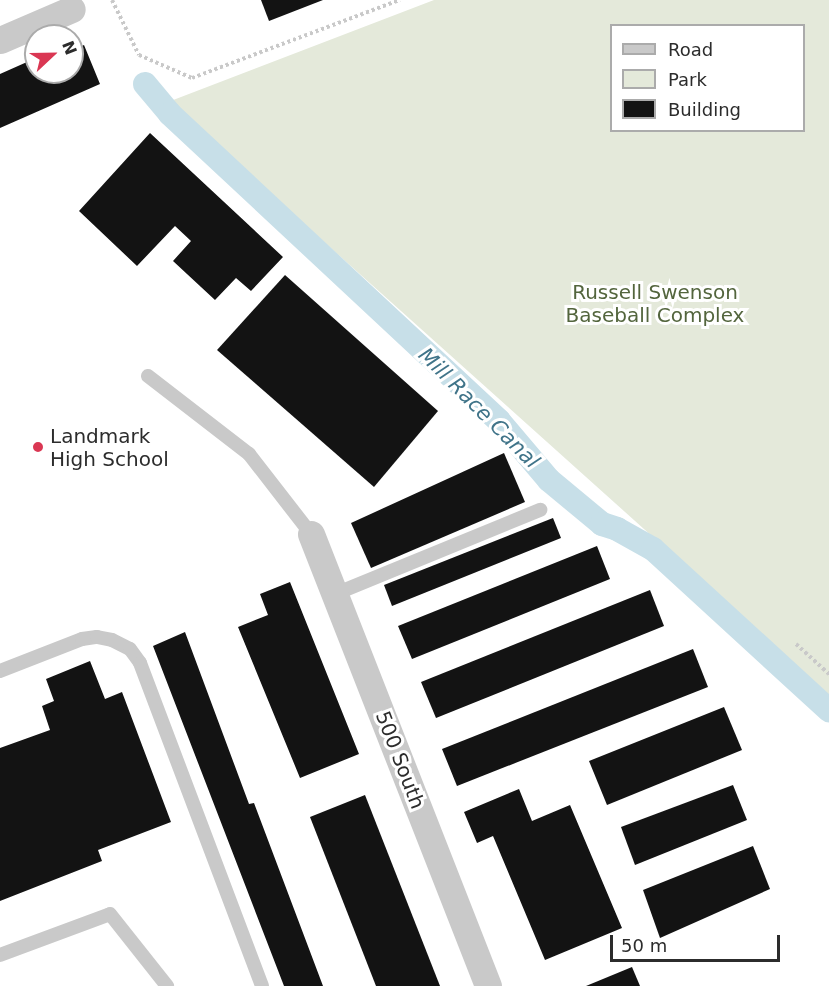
<!DOCTYPE html>
<html>
<head>
<meta charset="utf-8">
<style>
	body { margin:0 }
	#map { position:relative; width:829px; height:986px; overflow:hidden; background:#fff; font-family:"DejaVu Sans",sans-serif }
	div>[style] { position:absolute }
	.green>* { inset:0; background:#e4e9da }
	.canal>* { height:24px; margin:-12px; padding:0 12px; transform-origin:12px; border-radius:12px; background:#c7dfe8 }
	.building>* { inset:0; background:#131313 }
	.path>* { height:4px; margin-top:-2px; transform-origin:0; background:repeating-linear-gradient(90deg,#c9c9c9 0 3px,transparent 0 6px) }
	.service>* { height:14px; margin:-7px; padding:0 7px; transform-origin:7px; border-radius:7px; background:#c9c9c9 }
	.minor>* { height:27px; margin:-13.5px; padding:0 13.5px; transform-origin:13.5px; border-radius:13.5px; background:#c9c9c9 }
	.dots>* { width:16px; height:16px; translate:-50% -50%; box-sizing:border-box; border:3px solid #fff; border-radius:50% }
	span { translate:-50% -50%; white-space:nowrap; text-align:center; line-height:1.15; -webkit-text-stroke:6px #fff; paint-order:stroke }
	.park-label { font-size:20px; color:#53653d }
	.poi-label { font-size:20px; color:#2c2c2c }
	.left { translate:0 -50%; text-align:left }
	.street-label { font-size:20px; color:#2c2c2c }
	.water-label { font-size:21px; color:#407489; font-style:italic }
	.legend { position:absolute; left:610px; top:24px; width:195px; height:108px; box-sizing:border-box; background:#fff; border:2px solid #ababab; margin:0; padding:8px 10px; list-style:none; font-size:18px; color:#2c2c2c }
	.legend li { display:flex; align-items:center; gap:12px; height:30px }
	.legend b { width:30px; border:2px solid #ababab }
	.north { position:absolute; left:24px; top:24px; width:60px; height:60px; box-sizing:border-box; background:#fff; border:2px solid #ababab; border-radius:50%; rotate:68deg; font-size:16px; font-weight:700; line-height:24px; text-align:center; color:#2c2c2c }
	.north::after { content:''; display:block; margin:auto; width:21px; height:27px; background:#da3753; clip-path:polygon(50% 0,100% 100%,50% 72%,0 100%) }
	.scale { position:absolute; left:610px; top:935px; width:170px; height:27px; box-sizing:border-box; border:3px solid #2c2c2c; border-top:0; padding-left:8px; font-size:18px; line-height:21px; white-space:nowrap; color:#2c2c2c; -webkit-text-stroke:4px #fff; paint-order:stroke }
</style>
</head>
<body>
<div id="map">
	<div class="green">
		<div style="clip-path:polygon(evenodd,434px 0,829px 0,829px 695px,168px 102px,434px 0,612px 26px,804px 26px,804px 130px,612px 130px,612px 26px)"></div>
	</div>
	<div class="canal">
		<div style="left:145px;top:84px;width:39px;rotate:50deg"></div>
		<div style="left:170px;top:114px;width:450px;rotate:43deg"></div>
		<div style="left:499px;top:421px;width:77px;rotate:49.7deg"></div>
		<div style="left:549px;top:480px;width:69px;rotate:39.7deg"></div>
		<div style="left:602px;top:524px;width:16px;rotate:18deg"></div>
		<div style="left:617px;top:529px;width:41px;rotate:29.1deg"></div>
		<div style="left:653px;top:549px;width:239px;rotate:42.5deg"></div>
	</div>
	<div class="building">
		<div style="clip-path:polygon(261px 0,323px 0,269px 21px)"></div>
		<div style="clip-path:polygon(72px 43px,75px 49px,84px 45px,100px 84px,0 128px,0 74px,36px 58px,36px 72px,72px 72px)"></div>
		<div style="clip-path:polygon(150px 133px,283px 257px,251px 291px,236px 278px,215px 300px,173px 261px,191px 241px,175px 226px,137px 266px,79px 211px)"></div>
		<div style="clip-path:polygon(285px 275px,438px 411px,374px 487px,217px 350px)"></div>
		<div style="clip-path:polygon(504px 453px,525px 502px,371px 568px,351px 523px)"></div>
		<div style="clip-path:polygon(553px 518px,561px 538px,392px 606px,384px 585px)"></div>
		<div style="clip-path:polygon(597px 546px,610px 579px,412px 659px,398px 626px)"></div>
		<div style="clip-path:polygon(290px 582px,359px 754px,300px 778px,238px 627px,268px 615px,260px 594px)"></div>
		<div style="clip-path:polygon(650px 590px,664px 626px,436px 718px,421px 682px)"></div>
		<div style="clip-path:polygon(185px 632px,249px 804px,254px 803px,323px 986px,284px 986px,153px 646px)"></div>
		<div style="clip-path:polygon(693px 649px,708px 687px,457px 786px,442px 749px)"></div>
		<div style="clip-path:polygon(90px 661px,105px 699px,122px 692px,171px 822px,98px 850px,102px 861px,0 901px,0 748px,50px 730px,42px 706px,54px 701px,46px 679px)"></div>
		<div style="clip-path:polygon(724px 707px,742px 750px,607px 805px,589px 761px)"></div>
		<div style="clip-path:polygon(733px 785px,747px 820px,635px 865px,621px 827px)"></div>
		<div style="clip-path:polygon(519px 789px,532px 821px,570px 805px,622px 928px,545px 960px,493px 836px,477px 843px,464px 812px)"></div>
		<div style="clip-path:polygon(365px 795px,440px 986px,376px 986px,310px 817px)"></div>
		<div style="clip-path:polygon(753px 846px,770px 889px,660px 938px,643px 890px)"></div>
		<div style="clip-path:polygon(632px 967px,640px 986px,586px 986px)"></div>
	</div>
	<div class="path">
		<div style="left:112px;top:0;width:61px;rotate:63.9deg"></div>
		<div style="left:139px;top:55px;width:58px;rotate:23.5deg"></div>
		<div style="left:192px;top:78px;width:222px;rotate:-20.6deg"></div>
		<div style="left:796px;top:644px;width:45px;rotate:42.3deg"></div>
	</div>
	<div class="service">
		<div style="left:148px;top:376px;width:128px;rotate:37.7deg"></div>
		<div style="left:249px;top:454px;width:101px;rotate:52.2deg"></div>
		<div style="left:335px;top:594px;width:222px;rotate:-22.3deg"></div>
		<div style="left:0;top:671px;width:88px;rotate:-21.3deg"></div>
		<div style="left:82px;top:639px;width:15px;rotate:-8deg"></div>
		<div style="left:97px;top:637px;width:15px;rotate:11deg"></div>
		<div style="left:112px;top:640px;width:20px;rotate:27deg"></div>
		<div style="left:130px;top:649px;width:17px;rotate:54deg"></div>
		<div style="left:140px;top:663px;width:345px;rotate:69.3deg"></div>
		<div style="left:0;top:955px;width:117px;rotate:-20.4deg"></div>
		<div style="left:110px;top:914px;width:92px;rotate:51.6deg"></div>
	</div>
	<div class="minor">
		<div style="left:0;top:40px;width:78px;rotate:-23.3deg"></div>
		<div style="left:311px;top:534px;width:485px;rotate:68.6deg"></div>
	</div>
	<div class="dots">
		<div style="left:38px;top:447px;background:#da3753"></div>
	</div>
	<div class="park-label">
		<span style="left:655px;top:304px">Russell Swenson<br>Baseball Complex</span>
	</div>
	<div class="poi-label">
		<span class="left" style="left:50px;top:448px">Landmark<br>High School</span>
	</div>
	<div class="street-label">
		<span style="left:400px;top:760px;rotate:69deg">500 South</span>
	</div>
	<div class="water-label">
		<span style="left:479px;top:408px;rotate:45deg">Mill Race Canal</span>
	</div>
	<ul class="legend">
	<li><b style="height:8px;background:#c9c9c9"></b>Road</li>
	<li><b style="height:16px;background:#e4e9da"></b>Park</li>
	<li><b style="height:16px;background:#131313"></b>Building</li>
	</ul>
	<div class="north">N</div>
	<div class="scale">50 m</div>
</div>
</body>
</html>
